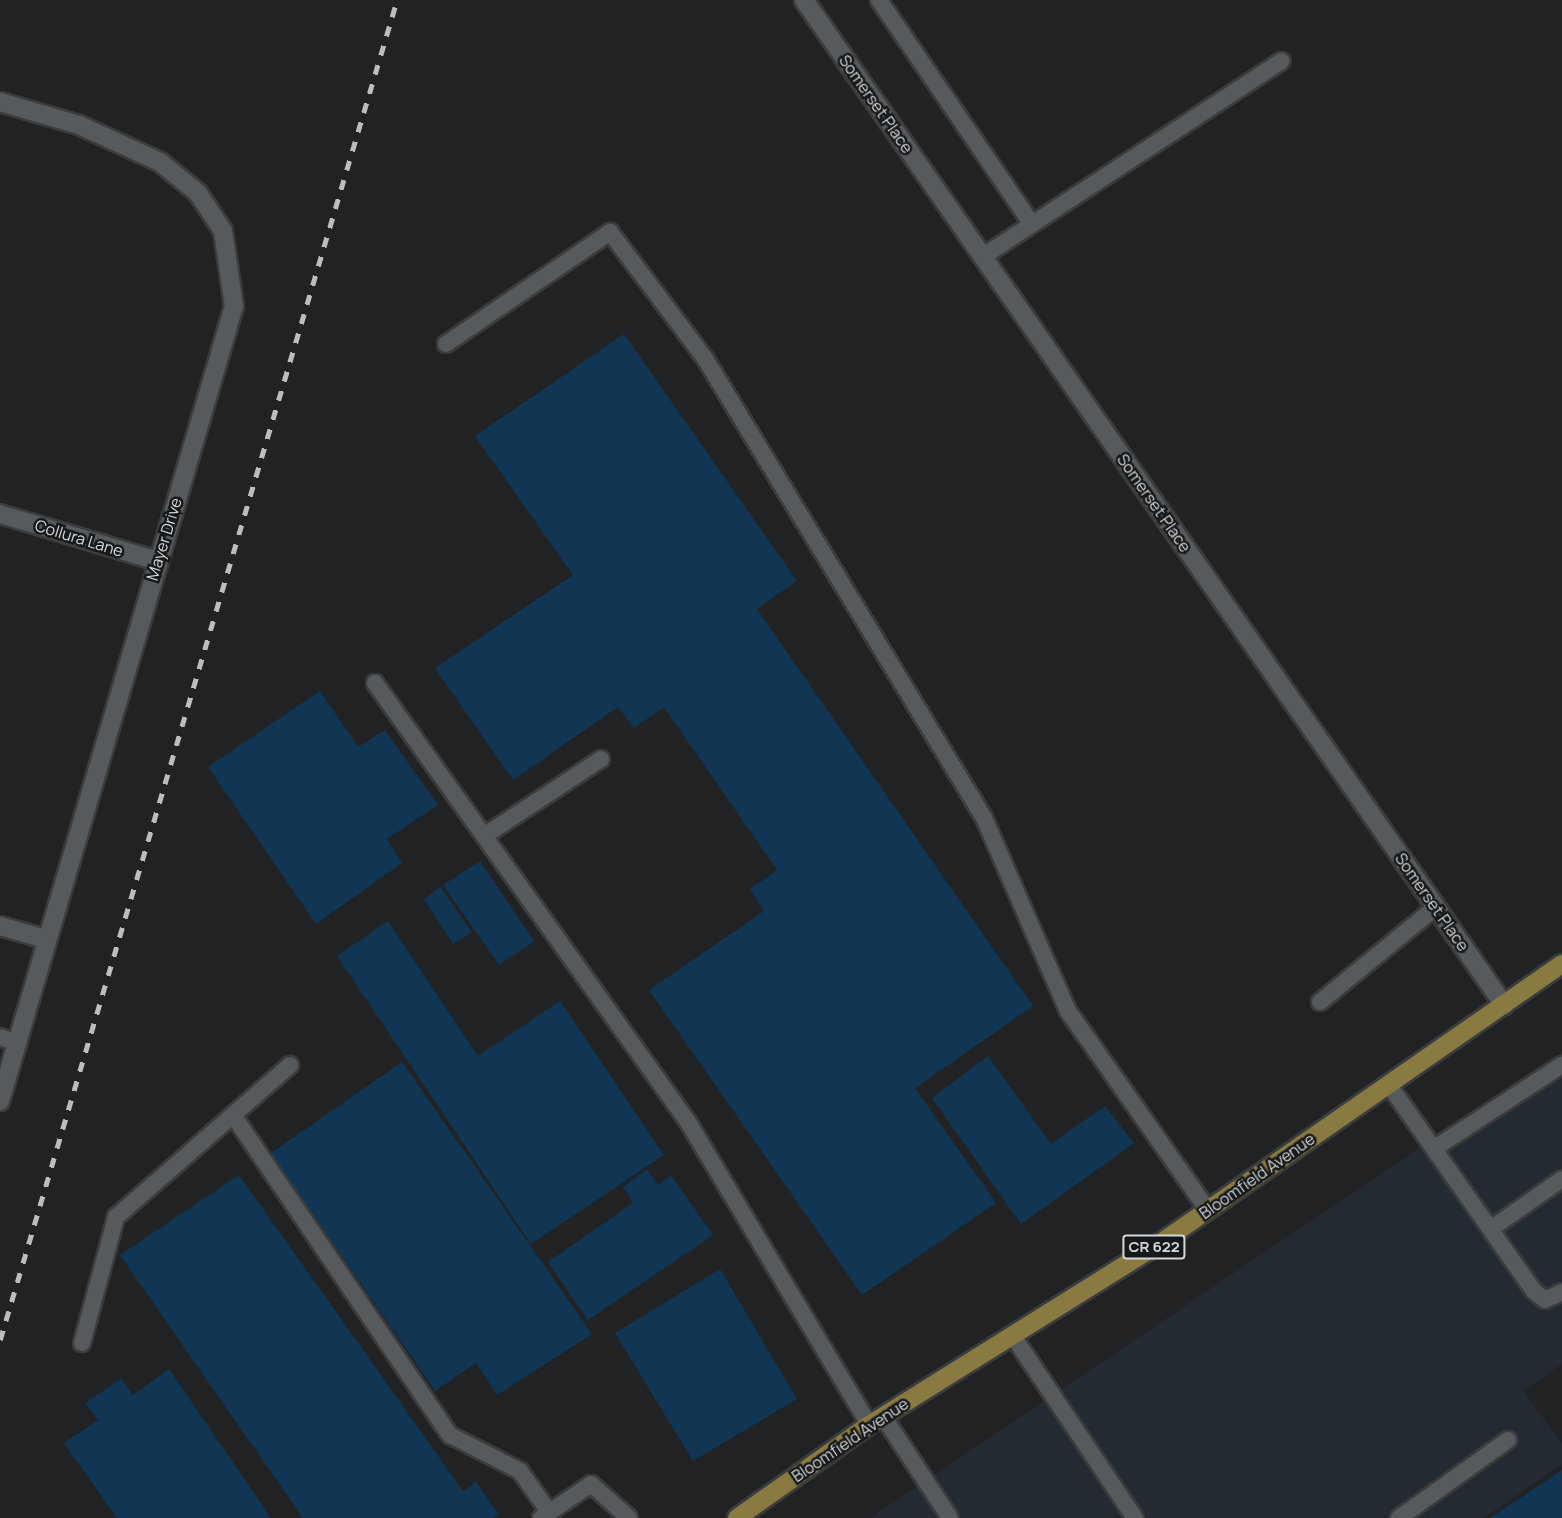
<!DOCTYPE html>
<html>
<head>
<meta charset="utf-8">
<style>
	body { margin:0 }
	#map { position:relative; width:1562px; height:1518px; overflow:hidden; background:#202224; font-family:Manrope,sans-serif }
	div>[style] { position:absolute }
	.built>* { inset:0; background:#232a31 }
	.building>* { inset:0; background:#113654 }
	.roads { filter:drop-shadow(2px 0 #3a3c3e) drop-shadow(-2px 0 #3a3c3e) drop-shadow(0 2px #3a3c3e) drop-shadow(0 -2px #3a3c3e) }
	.service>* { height:16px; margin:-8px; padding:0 8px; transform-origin:8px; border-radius:8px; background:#575a5c }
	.minor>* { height:18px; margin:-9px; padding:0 9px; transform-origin:9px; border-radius:9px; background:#575a5c }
	.primary>* { height:18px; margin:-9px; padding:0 9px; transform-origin:9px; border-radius:9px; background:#887a40 }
	.rail>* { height:4.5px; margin-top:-2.25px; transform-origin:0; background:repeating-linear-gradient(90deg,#bcbdbf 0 10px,transparent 0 20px) }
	span { translate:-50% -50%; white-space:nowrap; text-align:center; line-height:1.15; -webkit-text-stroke:5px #16191b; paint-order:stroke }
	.shield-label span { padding:2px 4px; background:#16191b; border:2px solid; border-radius:4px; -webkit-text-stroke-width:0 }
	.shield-label { font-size:15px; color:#d5d6d8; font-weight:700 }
	.street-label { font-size:16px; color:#d5d6d8 }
</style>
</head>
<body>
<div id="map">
	<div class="built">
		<div style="clip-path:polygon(1562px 1052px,1562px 1364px,1523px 1391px,1562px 1443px,1562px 1464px,1484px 1518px,870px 1518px)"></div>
	</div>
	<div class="building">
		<div style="clip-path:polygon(624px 334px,797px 581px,757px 609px,1033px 1006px,915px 1088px,996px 1203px,862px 1295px,649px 990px,764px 911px,750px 889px,777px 870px,664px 707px,634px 728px,618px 707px,513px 780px,435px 668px,573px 575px,475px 436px)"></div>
		<div style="clip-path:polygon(320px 691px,358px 747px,385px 730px,438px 805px,387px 839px,402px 863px,316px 924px,208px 767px)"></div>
		<div style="clip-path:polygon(480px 861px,534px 941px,499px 965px,443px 885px)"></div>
		<div style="clip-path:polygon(440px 887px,472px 932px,453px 944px,424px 899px)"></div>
		<div style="clip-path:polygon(388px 921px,478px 1056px,560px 1001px,664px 1155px,531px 1244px,337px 956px)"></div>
		<div style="clip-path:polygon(988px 1056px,1051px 1144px,1105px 1106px,1134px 1143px,1021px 1224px,932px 1098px)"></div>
		<div style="clip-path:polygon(402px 1062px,592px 1334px,497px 1395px,476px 1363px,435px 1391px,271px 1153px)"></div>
		<div style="clip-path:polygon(647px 1169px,658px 1185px,671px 1175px,713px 1235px,588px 1320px,548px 1262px,633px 1203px,623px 1187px)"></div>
		<div style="clip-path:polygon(239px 1175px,463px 1491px,476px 1482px,499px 1515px,493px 1518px,303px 1518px,120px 1255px)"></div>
		<div style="clip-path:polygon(720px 1269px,797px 1399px,693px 1461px,615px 1333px)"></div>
		<div style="clip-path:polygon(169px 1369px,271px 1518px,117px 1518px,64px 1443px,98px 1420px,85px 1403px,121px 1379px,133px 1395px)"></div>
		<div style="clip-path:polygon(1562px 1470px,1562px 1518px,1490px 1518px)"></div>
	</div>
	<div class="roads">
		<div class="service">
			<div style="left:879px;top:0;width:271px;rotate:55.7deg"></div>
			<div style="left:982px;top:257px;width:358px;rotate:-33.2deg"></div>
			<div style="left:446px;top:344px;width:199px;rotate:-34.3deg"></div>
			<div style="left:610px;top:232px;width:160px;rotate:53.1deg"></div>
			<div style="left:706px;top:360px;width:536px;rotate:58.74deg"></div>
			<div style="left:984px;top:818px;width:210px;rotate:66.5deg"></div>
			<div style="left:1068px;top:1011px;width:243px;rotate:54.9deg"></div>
			<div style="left:375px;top:683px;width:539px;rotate:54.51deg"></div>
			<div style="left:688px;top:1122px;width:353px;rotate:59.1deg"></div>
			<div style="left:484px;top:836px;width:140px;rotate:-33.3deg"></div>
			<div style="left:1320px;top:1002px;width:150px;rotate:-39.3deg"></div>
			<div style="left:0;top:1037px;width:18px;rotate:19deg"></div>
			<div style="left:1389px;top:1085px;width:252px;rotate:54.9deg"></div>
			<div style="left:1534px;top:1291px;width:14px;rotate:39deg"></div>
			<div style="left:1545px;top:1300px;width:19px;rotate:-25deg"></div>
			<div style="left:233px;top:1115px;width:387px;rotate:55.9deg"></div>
			<div style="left:450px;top:1435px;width:79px;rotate:27.2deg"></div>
			<div style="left:520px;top:1471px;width:50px;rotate:54.7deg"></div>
			<div style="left:1435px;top:1148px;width:152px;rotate:-33.2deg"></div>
			<div style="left:1492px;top:1228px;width:85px;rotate:-35deg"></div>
			<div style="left:1013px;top:1336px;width:219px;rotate:56.2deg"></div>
			<div style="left:82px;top:1343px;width:131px;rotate:-74.9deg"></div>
			<div style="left:116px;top:1217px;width:231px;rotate:-41.1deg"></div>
			<div style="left:883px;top:1416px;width:122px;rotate:56.7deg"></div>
			<div style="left:541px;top:1518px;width:60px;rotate:-34.2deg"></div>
			<div style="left:591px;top:1484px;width:51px;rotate:41.8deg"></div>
			<div style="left:1399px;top:1518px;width:134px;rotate:-35.6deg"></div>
		</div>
		<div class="minor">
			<div style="left:804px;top:0;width:1225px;rotate:55.14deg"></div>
			<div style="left:0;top:102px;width:82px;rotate:16.2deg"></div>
			<div style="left:79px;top:125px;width:89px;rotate:24.6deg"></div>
			<div style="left:160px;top:162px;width:49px;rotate:39.2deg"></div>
			<div style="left:198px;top:193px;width:45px;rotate:56.7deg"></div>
			<div style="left:223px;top:231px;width:76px;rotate:81.7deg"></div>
			<div style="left:234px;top:306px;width:829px;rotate:106.4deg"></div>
			<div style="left:0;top:514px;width:165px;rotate:16.6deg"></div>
			<div style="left:0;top:926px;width:48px;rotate:15.8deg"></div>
		</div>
		<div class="primary">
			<div style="left:737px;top:1518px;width:161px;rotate:-35.2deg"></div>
			<div style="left:869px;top:1425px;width:342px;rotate:-32deg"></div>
			<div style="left:1159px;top:1244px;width:491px;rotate:-34.8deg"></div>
		</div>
	</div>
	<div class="rail">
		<div style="left:0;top:1340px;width:1398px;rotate:-73.5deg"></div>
	</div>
	<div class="shield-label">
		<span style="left:1154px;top:1247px">CR 622</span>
	</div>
	<div class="street-label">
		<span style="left:876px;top:104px;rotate:55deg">Somerset Place</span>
		<span style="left:1154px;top:503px;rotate:55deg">Somerset Place</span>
		<span style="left:79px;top:538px;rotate:17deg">Collura Lane</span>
		<span style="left:164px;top:539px;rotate:-73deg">Mayer Drive</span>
		<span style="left:1432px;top:902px;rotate:55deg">Somerset Place</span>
		<span style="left:1257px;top:1176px;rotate:-35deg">Bloomfield Avenue</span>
		<span style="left:850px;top:1440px;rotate:-34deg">Bloomfield Avenue</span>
	</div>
</div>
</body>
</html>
